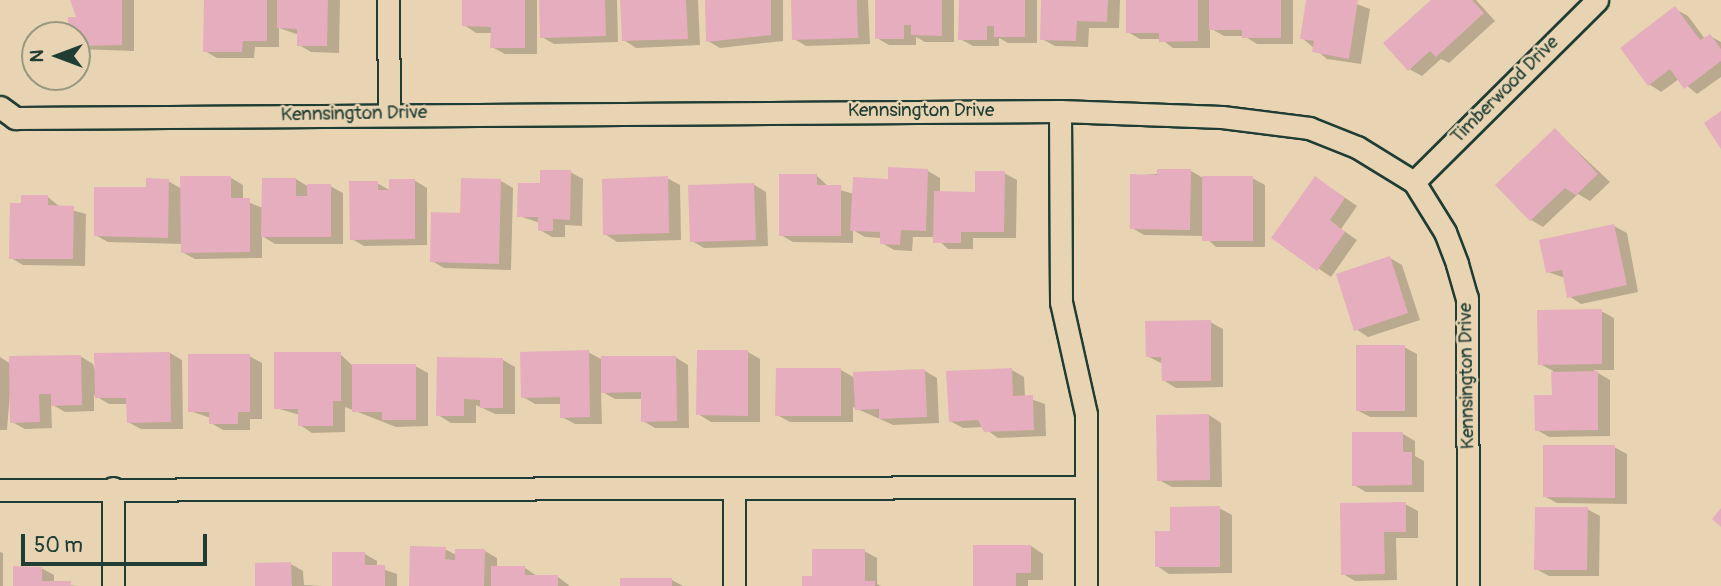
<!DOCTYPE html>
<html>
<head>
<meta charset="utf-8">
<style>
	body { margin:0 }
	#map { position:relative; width:1721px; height:586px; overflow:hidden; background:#e8d4b2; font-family:Pangolin,sans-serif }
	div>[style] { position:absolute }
	.shadow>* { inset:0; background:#0003 }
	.building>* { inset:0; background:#e6adbe }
	.roads { filter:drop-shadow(2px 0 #1f3d34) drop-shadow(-2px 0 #1f3d34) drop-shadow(0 2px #1f3d34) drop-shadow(0 -2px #1f3d34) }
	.minor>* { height:21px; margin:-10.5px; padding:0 10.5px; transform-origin:10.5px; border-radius:10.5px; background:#e8d4b2 }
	span { translate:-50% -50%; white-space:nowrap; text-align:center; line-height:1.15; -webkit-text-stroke:5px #e8d4b2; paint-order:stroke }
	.street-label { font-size:19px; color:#1f3d34 }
	.north { position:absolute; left:21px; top:21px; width:70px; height:70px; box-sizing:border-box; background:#e8d4b2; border:2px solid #989880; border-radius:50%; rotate:270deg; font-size:19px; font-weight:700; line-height:28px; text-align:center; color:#1f3d34 }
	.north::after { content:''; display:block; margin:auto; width:24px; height:32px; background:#1f3d34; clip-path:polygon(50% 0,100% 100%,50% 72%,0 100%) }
	.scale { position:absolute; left:21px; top:534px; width:186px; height:32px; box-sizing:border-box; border:4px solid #1f3d34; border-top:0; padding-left:9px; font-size:21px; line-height:24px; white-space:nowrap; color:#1f3d34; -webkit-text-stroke:5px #e8d4b2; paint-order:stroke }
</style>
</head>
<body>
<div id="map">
	<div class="shadow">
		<div style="clip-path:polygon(72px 0,134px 0,134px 51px,77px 49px,77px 35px,70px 35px,78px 19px)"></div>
		<div style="clip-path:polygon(206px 0,340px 0,339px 53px,311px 52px,299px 45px,299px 35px,279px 28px,279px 47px,255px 47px,254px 58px,217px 58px,205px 51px)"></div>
		<div style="clip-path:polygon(464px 0,537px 0,537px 54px,505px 54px,492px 47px,492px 33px,476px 33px,464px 25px)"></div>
		<div style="clip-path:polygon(541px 0,617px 0,618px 42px,554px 44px,542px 37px)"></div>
		<div style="clip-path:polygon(622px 0,698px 0,700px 45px,636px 48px,624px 40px)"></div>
		<div style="clip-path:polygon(707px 0,783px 0,783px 41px,720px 48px,708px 41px)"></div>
		<div style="clip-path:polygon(792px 0,868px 0,870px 44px,806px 46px,794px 39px)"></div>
		<div style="clip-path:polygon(877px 0,954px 0,954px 42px,925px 42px,916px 37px,916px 45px,889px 45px,877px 38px)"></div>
		<div style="clip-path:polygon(960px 0,1037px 0,1037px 43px,1008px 43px,999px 38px,999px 46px,973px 46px,960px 39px)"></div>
		<div style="clip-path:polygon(1043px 0,1120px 0,1119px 28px,1089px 28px,1088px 47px,1055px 46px,1042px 39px)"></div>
		<div style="clip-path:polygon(1128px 0,1293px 0,1293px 44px,1257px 44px,1244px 36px,1224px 36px,1210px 28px,1210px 48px,1173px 48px,1161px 39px,1140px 39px,1128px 32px)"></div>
		<div style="clip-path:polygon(1308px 0,1346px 0,1370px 9px,1361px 64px,1327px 59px,1302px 38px)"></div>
		<div style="clip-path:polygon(1433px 0,1476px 0,1495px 21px,1449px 63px,1441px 59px,1422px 76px,1409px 69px)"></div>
		<div style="clip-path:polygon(1675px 9px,1688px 16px,1705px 39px,1710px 36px,1721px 42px,1721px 77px,1697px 94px,1679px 79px,1661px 92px,1649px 84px)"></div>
		<div style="clip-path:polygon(1556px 131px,1610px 182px,1590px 201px,1578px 194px,1543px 227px,1531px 220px)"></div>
		<div style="clip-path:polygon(928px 171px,940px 178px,940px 193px,977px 194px,1004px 173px,1017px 180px,1016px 238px,973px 238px,973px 249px,948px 249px,935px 237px,913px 237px,912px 251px,894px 250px,882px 243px,882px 238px,865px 237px,853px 230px,853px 243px,793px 242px,781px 235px,816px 175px,829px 187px,854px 194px)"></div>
		<div style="clip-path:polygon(1191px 171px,1203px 178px,1252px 178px,1265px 185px,1265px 247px,1216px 247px,1204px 236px,1144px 235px,1132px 228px,1132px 176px)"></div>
		<div style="clip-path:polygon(570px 172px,583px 179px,582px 226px,565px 225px,565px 237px,552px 237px,540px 230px,540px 223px,519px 216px,542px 185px)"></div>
		<div style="clip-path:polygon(231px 178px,243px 185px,243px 200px,263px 208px,296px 179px,309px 187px,330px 186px,343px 193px,343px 244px,275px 244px,262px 236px,262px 258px,195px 259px,182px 252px,182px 244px,108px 242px,95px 235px,148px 189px,168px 181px,182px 189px)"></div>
		<div style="clip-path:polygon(667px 178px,680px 185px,681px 240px,617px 242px,605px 234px)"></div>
		<div style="clip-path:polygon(414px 180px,427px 188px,427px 245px,364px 246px,352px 239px,377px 183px,391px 191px)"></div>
		<div style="clip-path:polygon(501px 181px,513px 188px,511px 270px,444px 268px,432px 261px,462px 214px)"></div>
		<div style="clip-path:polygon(753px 184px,766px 192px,768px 246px,704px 248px,692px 241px)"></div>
		<div style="clip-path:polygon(1328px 186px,1357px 206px,1341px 229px,1357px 240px,1331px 277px,1274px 238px)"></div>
		<div style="clip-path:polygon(48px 197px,60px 207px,86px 214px,85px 266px,23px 265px,11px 258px,23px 205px)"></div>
		<div style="clip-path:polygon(1614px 226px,1627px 233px,1638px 292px,1581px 304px,1569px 296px,1565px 278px,1548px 272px)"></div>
		<div style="clip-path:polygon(1390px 258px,1402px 265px,1420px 320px,1368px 337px,1356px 329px)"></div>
		<div style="clip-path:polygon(1601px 311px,1614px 318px,1614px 370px,1593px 370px,1610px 380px,1610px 436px,1549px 437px,1537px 430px,1554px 396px,1553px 371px,1540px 364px)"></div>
		<div style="clip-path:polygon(1210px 322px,1223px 329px,1223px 387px,1176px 388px,1163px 380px,1163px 364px,1147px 356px)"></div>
		<div style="clip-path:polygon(1404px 347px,1417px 354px,1417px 417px,1370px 417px,1357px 410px)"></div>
		<div style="clip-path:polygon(588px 352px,603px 360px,675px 357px,688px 365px,689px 428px,655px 428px,643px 421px,643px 399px,615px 399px,601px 391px,602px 424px,575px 424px,562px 417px,562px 404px,535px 404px,523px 397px)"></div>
		<div style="clip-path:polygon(748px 352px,760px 359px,760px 422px,711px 422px,698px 414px)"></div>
		<div style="clip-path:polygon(170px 353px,182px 360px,183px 429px,141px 429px,128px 422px,128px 404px,109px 404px,94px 395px,94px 411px,65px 412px,51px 404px,52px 428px,25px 429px,12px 422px,11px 380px,7px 430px,0 430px,0 357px,11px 364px,80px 356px,93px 364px,97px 378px)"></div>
		<div style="clip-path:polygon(340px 354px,353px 366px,415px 366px,428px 373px,428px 426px,396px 427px,345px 407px,345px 432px,312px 433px,300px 425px,300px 415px,276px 408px)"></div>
		<div style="clip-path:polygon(249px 356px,262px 363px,262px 419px,250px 419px,250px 430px,223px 430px,211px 423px,211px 418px,190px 411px)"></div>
		<div style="clip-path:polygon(503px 360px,515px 367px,515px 414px,495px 414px,476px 405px,476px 423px,451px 423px,438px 415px)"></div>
		<div style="clip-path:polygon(841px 370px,855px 378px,925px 371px,937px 378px,939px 423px,893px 425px,853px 407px,853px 422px,790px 422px,777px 415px)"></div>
		<div style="clip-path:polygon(1012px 370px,1024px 377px,1025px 397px,1045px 404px,1046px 436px,998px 438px,983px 427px,963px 428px,950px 421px)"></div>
		<div style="clip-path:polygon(1209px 415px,1221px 423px,1222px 487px,1172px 487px,1159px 480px)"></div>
		<div style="clip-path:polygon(1403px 434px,1415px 441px,1415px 456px,1424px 461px,1424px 492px,1366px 492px,1354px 485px)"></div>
		<div style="clip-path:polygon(1614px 447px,1627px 454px,1627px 504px,1557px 503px,1544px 496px)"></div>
		<div style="clip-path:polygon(1405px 504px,1418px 511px,1418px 538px,1396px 538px,1397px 580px,1355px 581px,1343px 574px)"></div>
		<div style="clip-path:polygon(1219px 508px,1232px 515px,1232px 573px,1169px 574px,1157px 566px,1172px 533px)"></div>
		<div style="clip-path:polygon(1587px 509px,1600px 516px,1599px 576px,1549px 576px,1536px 569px)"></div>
		<div style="clip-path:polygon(1031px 546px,1043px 554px,1043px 580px,1028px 580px,1028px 586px,975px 586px)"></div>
		<div style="clip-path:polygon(445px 549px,456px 555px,485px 551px,497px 558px,497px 567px,525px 568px,537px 576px,558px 577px,570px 586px,411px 586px)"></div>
		<div style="clip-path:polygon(864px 551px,877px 558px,877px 584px,881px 586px,804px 586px)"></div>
		<div style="clip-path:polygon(0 552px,3px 553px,3px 586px,0 586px)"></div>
		<div style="clip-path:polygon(365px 554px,377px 561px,377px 567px,397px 574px,397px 586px,334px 586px)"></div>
		<div style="clip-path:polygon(291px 564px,303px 571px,304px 585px,322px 586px,257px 586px)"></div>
		<div style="clip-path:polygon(41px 568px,54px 575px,54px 582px,76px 586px,14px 586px)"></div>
		<div style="clip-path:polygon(621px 580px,672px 580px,683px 586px,621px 586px)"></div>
	</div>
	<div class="building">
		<div style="clip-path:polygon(70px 0,122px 0,122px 45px,77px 46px,77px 35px,68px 35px,68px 17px,76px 17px)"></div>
		<div style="clip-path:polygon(204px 0,267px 0,267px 41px,243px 41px,242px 52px,203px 52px)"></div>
		<div style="clip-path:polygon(277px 0,328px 0,327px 46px,297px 46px,297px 29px,277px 28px)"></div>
		<div style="clip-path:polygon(462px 0,525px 0,525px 48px,490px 48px,491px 27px,462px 26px)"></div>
		<div style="clip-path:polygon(539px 0,605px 0,606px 36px,540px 38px)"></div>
		<div style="clip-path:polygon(620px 0,686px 0,688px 39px,622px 41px)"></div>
		<div style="clip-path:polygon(705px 0,771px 0,771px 35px,706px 42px)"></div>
		<div style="clip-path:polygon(791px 0,857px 0,858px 38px,792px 40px)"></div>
		<div style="clip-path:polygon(875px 0,942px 0,942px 36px,911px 35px,911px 25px,904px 25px,904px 39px,875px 39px)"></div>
		<div style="clip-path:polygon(959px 0,1025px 0,1025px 37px,994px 37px,994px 26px,987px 26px,987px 40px,958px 40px)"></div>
		<div style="clip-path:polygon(1041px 0,1108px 0,1107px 22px,1077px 21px,1076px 41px,1040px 40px)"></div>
		<div style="clip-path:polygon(1126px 0,1198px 0,1198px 41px,1159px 42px,1159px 33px,1126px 33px)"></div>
		<div style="clip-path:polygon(1209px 0,1281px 0,1281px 38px,1242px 38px,1242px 30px,1209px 30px)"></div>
		<div style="clip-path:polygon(1306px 0,1358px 0,1349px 59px,1312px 52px,1314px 41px,1300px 39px)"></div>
		<div style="clip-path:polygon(1431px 0,1472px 0,1484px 13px,1436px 57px,1430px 51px,1408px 71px,1383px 43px)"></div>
		<div style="clip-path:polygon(1675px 6px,1700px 40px,1710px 34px,1721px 49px,1721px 61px,1684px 89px,1670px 69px,1648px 86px,1620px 48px)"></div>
		<div style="clip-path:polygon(1721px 111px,1721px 149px,1704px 123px)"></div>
		<div style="clip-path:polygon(1555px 128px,1598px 174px,1576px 195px,1565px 188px,1530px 221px,1495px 185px)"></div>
		<div style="clip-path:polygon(888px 167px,928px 169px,926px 231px,901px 230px,900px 245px,880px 244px,880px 232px,850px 231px,853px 177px,888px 179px)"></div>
		<div style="clip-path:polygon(1157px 169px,1191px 169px,1190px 230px,1130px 229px,1130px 174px,1157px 175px)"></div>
		<div style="clip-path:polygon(540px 170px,571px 170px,570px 220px,553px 219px,553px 231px,538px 231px,538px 217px,517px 217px,518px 183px,540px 183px)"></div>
		<div style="clip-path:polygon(975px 171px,1005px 171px,1004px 232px,961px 232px,961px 243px,933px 243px,934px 191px,975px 192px)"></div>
		<div style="clip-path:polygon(779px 174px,817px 174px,817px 185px,841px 185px,841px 236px,779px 236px)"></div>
		<div style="clip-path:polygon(180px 176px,231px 176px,231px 198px,250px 198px,250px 252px,181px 253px)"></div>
		<div style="clip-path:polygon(668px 176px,669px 233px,603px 235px,602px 179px)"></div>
		<div style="clip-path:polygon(1202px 176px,1253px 176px,1253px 241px,1202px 241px)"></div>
		<div style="clip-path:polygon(1315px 176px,1345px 198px,1330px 220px,1345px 232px,1317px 271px,1271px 238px)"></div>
		<div style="clip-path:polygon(146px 178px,169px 179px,168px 238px,94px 236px,94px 187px,146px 187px)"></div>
		<div style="clip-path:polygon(262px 178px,296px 178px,296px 196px,307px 196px,307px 184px,331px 184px,331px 237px,261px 237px)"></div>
		<div style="clip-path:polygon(461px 178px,501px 179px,499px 264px,430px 262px,431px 212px,460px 213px)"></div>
		<div style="clip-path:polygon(389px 179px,415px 179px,415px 239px,350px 240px,349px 181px,378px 181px,378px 190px,389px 190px)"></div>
		<div style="clip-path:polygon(754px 183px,756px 240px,690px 242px,688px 185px)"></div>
		<div style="clip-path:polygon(21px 195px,48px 195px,48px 205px,74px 206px,73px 259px,9px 259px,10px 203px,21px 203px)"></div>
		<div style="clip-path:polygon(1614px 224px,1627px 285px,1567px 298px,1562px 270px,1546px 273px,1539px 240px)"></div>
		<div style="clip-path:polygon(1390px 256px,1408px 313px,1354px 331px,1336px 274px)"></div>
		<div style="clip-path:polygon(1602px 309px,1602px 364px,1538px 365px,1537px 310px)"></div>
		<div style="clip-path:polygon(1211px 320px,1211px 381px,1162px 381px,1161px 357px,1146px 357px,1145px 321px)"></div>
		<div style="clip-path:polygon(1356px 345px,1405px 345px,1405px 411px,1356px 411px)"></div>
		<div style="clip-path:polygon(589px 350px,590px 417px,560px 418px,560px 397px,521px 398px,520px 352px)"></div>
		<div style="clip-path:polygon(697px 350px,748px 350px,748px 416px,696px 415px)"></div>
		<div style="clip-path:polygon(170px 352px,171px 422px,127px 423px,126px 398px,95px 398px,94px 353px)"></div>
		<div style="clip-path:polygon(274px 352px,341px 352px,341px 401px,333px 401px,333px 426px,298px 426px,298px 409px,274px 409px)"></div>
		<div style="clip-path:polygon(188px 354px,250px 354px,250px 412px,238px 412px,238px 424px,209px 424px,209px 412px,188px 412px)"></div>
		<div style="clip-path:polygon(81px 355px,82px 405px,51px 406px,51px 394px,39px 394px,40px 422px,10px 423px,9px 356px)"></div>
		<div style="clip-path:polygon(601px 356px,676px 356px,677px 421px,641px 422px,641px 392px,601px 393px)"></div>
		<div style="clip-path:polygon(437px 357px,503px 358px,503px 408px,480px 408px,480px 400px,464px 399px,464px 416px,436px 416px)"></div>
		<div style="clip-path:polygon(352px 364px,416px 364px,416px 420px,382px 420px,382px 412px,352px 412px)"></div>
		<div style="clip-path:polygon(776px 368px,841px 368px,841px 416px,775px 416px)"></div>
		<div style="clip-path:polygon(1012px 368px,1013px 396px,1033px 395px,1034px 430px,984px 432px,978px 420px,949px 422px,946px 371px)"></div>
		<div style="clip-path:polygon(925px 369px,927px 417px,879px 419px,879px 409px,855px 410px,853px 372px)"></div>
		<div style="clip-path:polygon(1598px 371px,1598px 430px,1535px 431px,1534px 395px,1552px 395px,1551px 372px)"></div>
		<div style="clip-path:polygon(1209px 414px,1210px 480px,1157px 481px,1156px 415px)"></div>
		<div style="clip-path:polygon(1352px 432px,1403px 432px,1403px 452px,1412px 452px,1412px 485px,1352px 486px)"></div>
		<div style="clip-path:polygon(1543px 445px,1615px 445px,1615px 498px,1543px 497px)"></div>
		<div style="clip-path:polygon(1406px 502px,1406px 532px,1384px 532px,1385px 574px,1341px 575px,1340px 503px)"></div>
		<div style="clip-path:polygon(1220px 506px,1220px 567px,1155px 567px,1155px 531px,1170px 531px,1170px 507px)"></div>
		<div style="clip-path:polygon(1535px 507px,1588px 507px,1587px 570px,1534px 570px)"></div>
		<div style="clip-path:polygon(1721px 508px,1721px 527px,1712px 519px)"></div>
		<div style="clip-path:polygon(973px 545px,1031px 545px,1031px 573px,1016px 573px,1016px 586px,973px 586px)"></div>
		<div style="clip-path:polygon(410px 546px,446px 547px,445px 559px,455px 560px,455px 549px,485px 549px,484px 586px,409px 586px)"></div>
		<div style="clip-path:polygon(812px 549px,865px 549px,865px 581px,875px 581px,875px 586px,802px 586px,802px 576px,812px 576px)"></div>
		<div style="clip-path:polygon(332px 552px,365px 552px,365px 565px,385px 565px,385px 586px,332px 586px)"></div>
		<div style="clip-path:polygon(291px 562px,292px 586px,255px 586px,255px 563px)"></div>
		<div style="clip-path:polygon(13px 566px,42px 567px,42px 581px,71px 581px,71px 586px,13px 586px)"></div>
		<div style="clip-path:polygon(491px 566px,525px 566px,525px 575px,558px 575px,558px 586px,491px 586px)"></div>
		<div style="clip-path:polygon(620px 578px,672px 578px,672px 586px,620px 586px)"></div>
	</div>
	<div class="roads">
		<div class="minor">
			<div style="left:388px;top:0;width:113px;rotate:89.5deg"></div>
			<div style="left:0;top:107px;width:19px;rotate:36deg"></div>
			<div style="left:15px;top:118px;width:1045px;rotate:-0.38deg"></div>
			<div style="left:1060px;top:111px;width:162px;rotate:2.1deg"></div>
			<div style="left:1222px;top:117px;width:88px;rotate:7.2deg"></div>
			<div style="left:1309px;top:128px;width:52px;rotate:21.6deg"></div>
			<div style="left:1357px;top:147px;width:67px;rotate:31.6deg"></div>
			<div style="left:1414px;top:182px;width:59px;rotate:58.2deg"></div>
			<div style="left:1445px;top:232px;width:34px;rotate:69deg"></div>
			<div style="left:1457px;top:264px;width:35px;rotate:74deg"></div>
			<div style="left:1467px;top:298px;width:288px;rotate:89.8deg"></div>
			<div style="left:1060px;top:111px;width:191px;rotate:89.7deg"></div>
			<div style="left:1061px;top:302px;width:115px;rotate:77.4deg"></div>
			<div style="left:1086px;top:414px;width:172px;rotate:90deg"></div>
			<div style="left:1414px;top:182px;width:258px;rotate:-44.8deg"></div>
			<div style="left:113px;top:488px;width:98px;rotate:90deg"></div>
			<div style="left:734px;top:488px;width:98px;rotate:90deg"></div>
			<div style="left:0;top:490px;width:1083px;rotate:-0.16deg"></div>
		</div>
	</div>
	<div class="street-label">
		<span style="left:1505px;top:90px;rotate:-45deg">Timberwood Drive</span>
		<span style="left:921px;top:111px">Kennsington Drive</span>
		<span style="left:354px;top:114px;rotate:-1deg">Kennsington Drive</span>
		<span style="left:1467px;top:376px;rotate:-91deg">Kennsington Drive</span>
	</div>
	<div class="north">N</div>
	<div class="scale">50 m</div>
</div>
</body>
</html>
